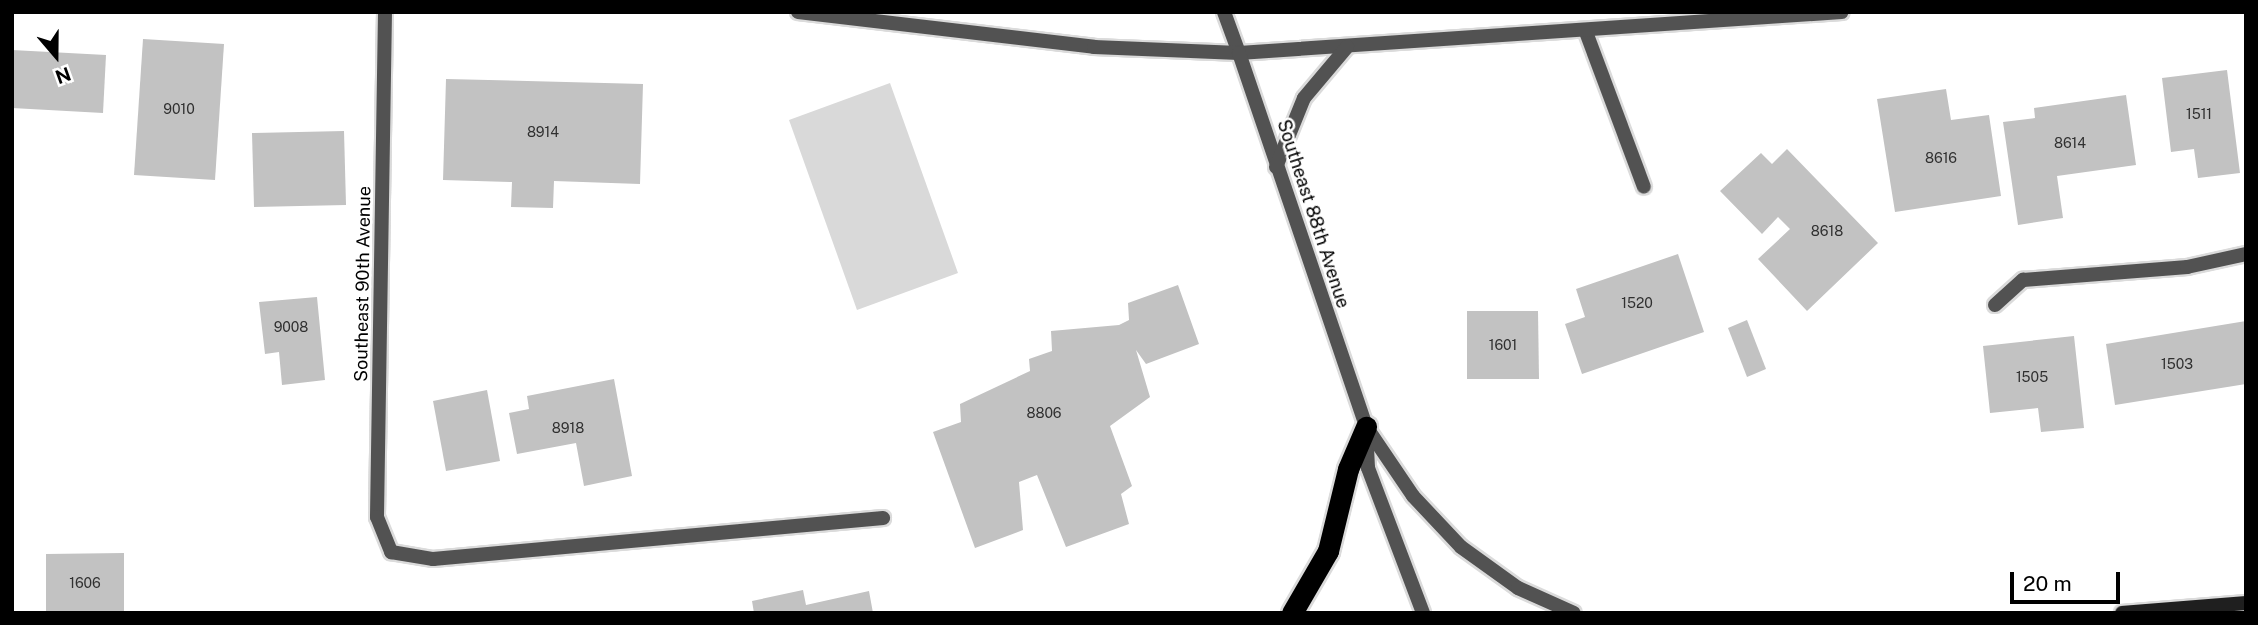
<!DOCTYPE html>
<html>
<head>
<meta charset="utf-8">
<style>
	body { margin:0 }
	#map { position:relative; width:2258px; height:625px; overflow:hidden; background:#fff; font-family:"Public Sans",sans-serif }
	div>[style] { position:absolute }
	.green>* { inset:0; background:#d9d9d9 }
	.building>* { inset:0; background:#c2c2c2 }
	.roads { filter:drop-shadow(2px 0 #dbdbdb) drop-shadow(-2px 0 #dbdbdb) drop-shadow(0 2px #dbdbdb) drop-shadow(0 -2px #dbdbdb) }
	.service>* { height:14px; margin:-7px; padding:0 7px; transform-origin:7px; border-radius:7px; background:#525252 }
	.minor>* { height:14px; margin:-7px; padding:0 7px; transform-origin:7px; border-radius:7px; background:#525252 }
	.tertiary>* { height:14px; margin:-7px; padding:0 7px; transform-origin:7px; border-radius:7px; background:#525252 }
	.secondary>* { height:14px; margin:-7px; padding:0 7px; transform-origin:7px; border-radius:7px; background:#1f1f1f }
	.motorway>* { height:21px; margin:-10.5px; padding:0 10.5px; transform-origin:10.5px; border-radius:10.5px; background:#000 }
	span { translate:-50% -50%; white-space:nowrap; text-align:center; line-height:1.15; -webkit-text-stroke:5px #fff; paint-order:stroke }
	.number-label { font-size:14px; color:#303030 }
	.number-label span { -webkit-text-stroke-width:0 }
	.street-label { font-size:18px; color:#000 }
	.frame { position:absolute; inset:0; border:14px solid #000; pointer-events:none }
	.north { position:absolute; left:21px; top:21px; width:70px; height:70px; -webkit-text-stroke:5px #fff; paint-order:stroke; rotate:160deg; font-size:19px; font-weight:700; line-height:28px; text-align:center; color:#000 }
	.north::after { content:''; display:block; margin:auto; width:24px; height:32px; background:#000; clip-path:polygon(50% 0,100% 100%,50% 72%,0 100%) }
	.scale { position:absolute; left:2010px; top:572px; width:110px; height:32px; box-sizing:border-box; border:4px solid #000; border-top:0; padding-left:9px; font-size:21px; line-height:24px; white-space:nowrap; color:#000; -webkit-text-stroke:5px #fff; paint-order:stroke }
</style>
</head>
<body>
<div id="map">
	<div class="green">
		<div style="clip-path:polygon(890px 83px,958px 273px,857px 310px,789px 120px)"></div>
	</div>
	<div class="building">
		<div style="clip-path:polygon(143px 39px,224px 44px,215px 180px,134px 175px)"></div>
		<div style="clip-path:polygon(12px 50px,106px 55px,103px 113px,12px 108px)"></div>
		<div style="clip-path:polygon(2227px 70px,2240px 173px,2198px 178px,2194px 149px,2171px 152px,2162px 78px)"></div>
		<div style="clip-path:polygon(446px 79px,643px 84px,640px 184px,554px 181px,553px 208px,511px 207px,512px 182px,443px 180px)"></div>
		<div style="clip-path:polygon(1946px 89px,1951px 120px,1989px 115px,2001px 196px,1895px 212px,1877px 99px)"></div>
		<div style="clip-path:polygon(2126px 95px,2136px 165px,2057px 176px,2063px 218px,2018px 225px,2003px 122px,2035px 118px,2034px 108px)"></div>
		<div style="clip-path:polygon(344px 131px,346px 205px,254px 207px,252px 133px)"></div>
		<div style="clip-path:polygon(1787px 149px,1878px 243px,1807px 311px,1758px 259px,1790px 229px,1778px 217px,1762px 234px,1720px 191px,1761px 153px,1772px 164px)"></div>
		<div style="clip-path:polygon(1678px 254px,1704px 332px,1582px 374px,1565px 324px,1585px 317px,1576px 289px)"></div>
		<div style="clip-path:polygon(1178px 285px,1199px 344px,1146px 364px,1136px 350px,1150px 397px,1110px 426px,1132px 486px,1121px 494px,1129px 524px,1066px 547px,1037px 475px,1019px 482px,1023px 530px,975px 548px,933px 432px,961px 422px,960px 404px,1030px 371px,1029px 359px,1052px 351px,1051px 331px,1119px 325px,1129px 320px,1128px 303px)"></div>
		<div style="clip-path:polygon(317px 297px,325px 380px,282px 385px,279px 352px,265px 354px,259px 302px)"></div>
		<div style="clip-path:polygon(1467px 311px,1538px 311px,1539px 379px,1467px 379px)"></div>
		<div style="clip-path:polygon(1747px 320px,1766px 369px,1747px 377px,1728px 328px)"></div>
		<div style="clip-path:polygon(2246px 321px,2246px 384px,2115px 405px,2106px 344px)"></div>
		<div style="clip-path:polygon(2074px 336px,2084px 428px,2041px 432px,2038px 408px,1990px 413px,1983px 346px)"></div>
		<div style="clip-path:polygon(614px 379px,632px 476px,584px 486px,576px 443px,517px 454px,509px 413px,529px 409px,527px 396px)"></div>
		<div style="clip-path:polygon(487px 390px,500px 461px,446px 471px,433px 401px)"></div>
		<div style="clip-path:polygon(124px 553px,124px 613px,46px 613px,46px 554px)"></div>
		<div style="clip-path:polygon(803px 590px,806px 605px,869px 591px,873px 613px,754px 613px,752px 601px)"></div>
	</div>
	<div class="roads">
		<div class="service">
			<div style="left:1586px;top:32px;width:165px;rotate:69.5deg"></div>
			<div style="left:1995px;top:305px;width:38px;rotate:-42deg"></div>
			<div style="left:2023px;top:280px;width:165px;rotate:-4.5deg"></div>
			<div style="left:2187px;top:267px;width:60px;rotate:-12.4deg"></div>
			<div style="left:391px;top:552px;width:43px;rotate:9.5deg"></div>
			<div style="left:433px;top:559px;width:452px;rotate:-5.2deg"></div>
		</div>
		<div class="minor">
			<div style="left:385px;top:12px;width:505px;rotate:90.91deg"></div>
			<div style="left:377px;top:517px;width:38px;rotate:68deg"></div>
			<div style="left:1224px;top:12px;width:44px;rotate:69.9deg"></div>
		</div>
		<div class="tertiary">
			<div style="left:798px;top:12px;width:298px;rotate:6.7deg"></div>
			<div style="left:1094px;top:47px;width:145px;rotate:2.4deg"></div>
			<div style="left:1239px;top:53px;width:604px;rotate:-3.89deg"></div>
			<div style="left:1239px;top:53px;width:395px;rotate:71.2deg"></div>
			<div style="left:1366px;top:427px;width:41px;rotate:87.2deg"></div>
			<div style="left:1368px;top:468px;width:155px;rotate:69.2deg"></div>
			<div style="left:1276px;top:167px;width:74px;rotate:-67.9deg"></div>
			<div style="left:1304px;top:98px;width:67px;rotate:-49.9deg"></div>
			<div style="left:1367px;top:428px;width:82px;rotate:55.9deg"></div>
			<div style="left:1413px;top:496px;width:70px;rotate:46.7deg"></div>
			<div style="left:1461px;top:547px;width:70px;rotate:35.7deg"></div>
			<div style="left:1518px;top:588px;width:61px;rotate:24.1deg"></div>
		</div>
		<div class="secondary">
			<div style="left:2122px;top:613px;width:124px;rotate:-4.6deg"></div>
		</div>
		<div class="motorway">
			<div style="left:1292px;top:613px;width:72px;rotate:-59.9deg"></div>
			<div style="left:1328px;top:551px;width:84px;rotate:-76.3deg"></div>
			<div style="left:1348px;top:469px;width:46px;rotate:-66.8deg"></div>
		</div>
	</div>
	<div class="number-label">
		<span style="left:179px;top:109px">9010</span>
		<span style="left:2199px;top:114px">1511</span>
		<span style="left:543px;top:132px">8914</span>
		<span style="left:2070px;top:143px">8614</span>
		<span style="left:1941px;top:158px">8616</span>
		<span style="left:1827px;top:231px">8618</span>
		<span style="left:1637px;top:303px">1520</span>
		<span style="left:291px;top:327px">9008</span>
		<span style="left:1503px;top:345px">1601</span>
		<span style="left:2177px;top:364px">1503</span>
		<span style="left:2032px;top:377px">1505</span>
		<span style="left:1044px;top:413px">8806</span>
		<span style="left:568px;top:428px">8918</span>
		<span style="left:85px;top:583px">1606</span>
	</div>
	<div class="street-label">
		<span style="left:1313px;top:214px;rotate:72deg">Southeast 88th Avenue</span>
		<span style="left:363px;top:284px;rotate:-89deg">Southeast 90th Avenue</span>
	</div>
	<div class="frame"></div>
	<div class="north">N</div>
	<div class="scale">20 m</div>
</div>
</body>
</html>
